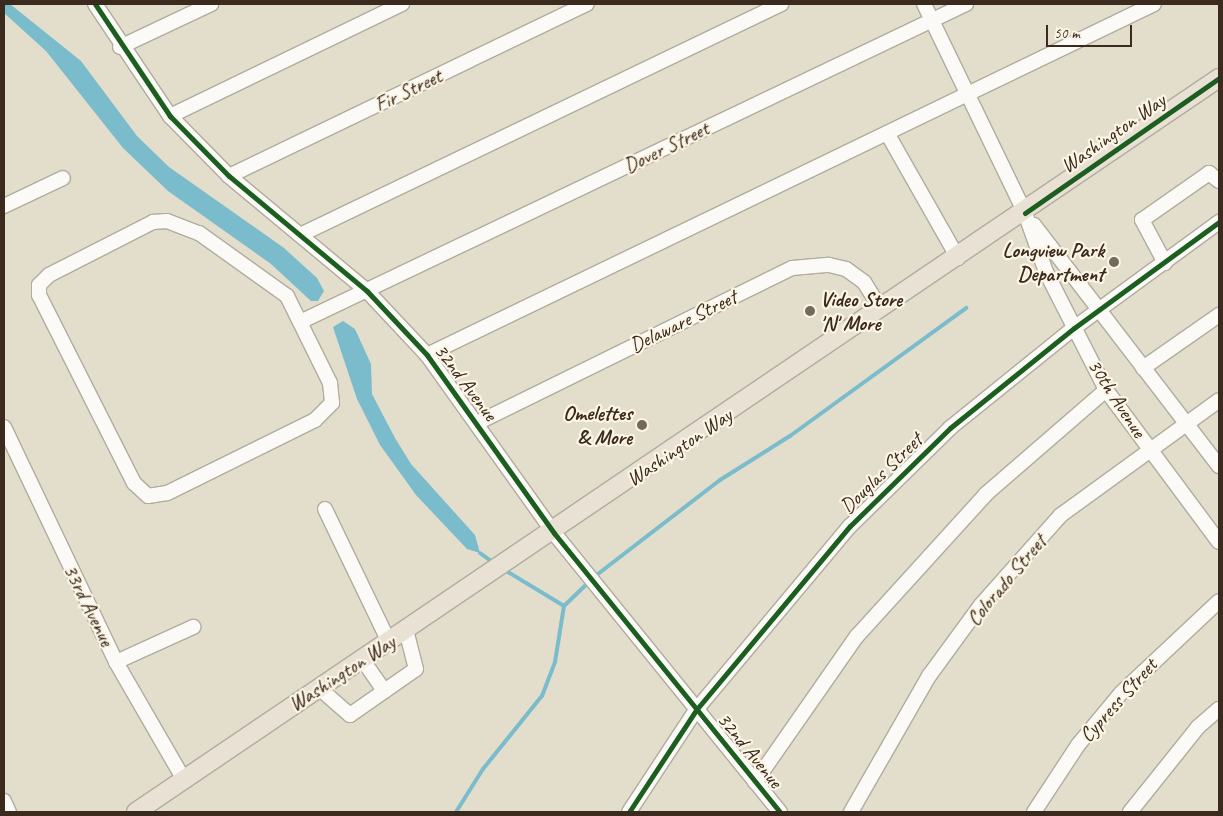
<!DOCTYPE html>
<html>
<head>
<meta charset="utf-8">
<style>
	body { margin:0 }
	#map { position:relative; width:1223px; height:816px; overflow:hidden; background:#e2decb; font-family:Caveat,sans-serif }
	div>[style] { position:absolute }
	.water>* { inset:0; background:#7abccc }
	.stream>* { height:4px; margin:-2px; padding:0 2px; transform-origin:2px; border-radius:2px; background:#7abccc }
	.roads { filter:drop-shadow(1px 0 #b0ac9f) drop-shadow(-1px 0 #b0ac9f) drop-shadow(0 1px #b0ac9f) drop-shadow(0 -1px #b0ac9f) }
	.minor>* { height:14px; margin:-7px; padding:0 7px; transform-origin:7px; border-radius:7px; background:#fbfaf7 }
	.major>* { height:18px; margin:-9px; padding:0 9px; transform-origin:9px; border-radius:9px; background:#e9e1d4 }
	.cycleway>* { height:5px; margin:-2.5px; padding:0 2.5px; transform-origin:2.5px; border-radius:2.5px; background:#1b5e20 }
	.dots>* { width:14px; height:14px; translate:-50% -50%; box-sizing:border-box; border:2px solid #fcf5e5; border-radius:50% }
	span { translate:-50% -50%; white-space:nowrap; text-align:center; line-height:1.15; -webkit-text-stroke:4.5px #fcf5e5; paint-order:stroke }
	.street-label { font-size:21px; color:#3b2a1e }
	.poi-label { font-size:21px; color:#3b2a1e; font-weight:700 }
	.right { translate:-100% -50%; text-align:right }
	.left { translate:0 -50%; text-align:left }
	.frame { position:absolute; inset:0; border:5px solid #3b2a1e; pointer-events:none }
	.scale { position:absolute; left:1046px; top:25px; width:86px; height:22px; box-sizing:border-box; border:2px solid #3b2a1e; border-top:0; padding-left:6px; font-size:15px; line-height:18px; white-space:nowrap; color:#3b2a1e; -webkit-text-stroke:4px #fcf5e5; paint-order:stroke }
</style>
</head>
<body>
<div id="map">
	<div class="water">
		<div style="clip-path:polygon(4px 4px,10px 4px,81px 61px,137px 136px,169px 167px,284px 248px,317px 278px,324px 291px,318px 301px,311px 301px,271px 264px,168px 191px,123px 148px,46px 51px,4px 13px)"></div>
		<div style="clip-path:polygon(343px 321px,355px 329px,371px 364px,372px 394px,395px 438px,411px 464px,475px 535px,480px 553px,467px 549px,416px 495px,380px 445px,357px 399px,333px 327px)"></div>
	</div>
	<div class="stream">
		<div style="left:480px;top:553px;width:19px;rotate:36deg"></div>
		<div style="left:503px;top:569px;width:71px;rotate:31.2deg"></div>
		<div style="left:594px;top:577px;width:159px;rotate:-37.6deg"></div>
		<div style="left:720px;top:480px;width:83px;rotate:-32.2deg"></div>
		<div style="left:790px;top:436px;width:218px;rotate:-36deg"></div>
		<div style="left:456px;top:812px;width:51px;rotate:-57.9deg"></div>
		<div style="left:483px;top:769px;width:94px;rotate:-51.1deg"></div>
		<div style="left:542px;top:696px;width:36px;rotate:-69deg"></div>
		<div style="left:555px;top:662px;width:57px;rotate:-80.9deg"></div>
		<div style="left:564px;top:606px;width:35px;rotate:-44deg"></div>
	</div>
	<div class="roads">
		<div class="minor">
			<div style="left:95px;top:4px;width:135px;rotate:56.2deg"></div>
			<div style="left:170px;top:116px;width:84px;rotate:45.5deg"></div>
			<div style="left:229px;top:176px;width:180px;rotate:39.8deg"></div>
			<div style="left:367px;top:291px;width:88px;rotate:46.8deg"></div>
			<div style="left:427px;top:355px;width:219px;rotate:54.5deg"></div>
			<div style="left:554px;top:533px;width:359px;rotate:51deg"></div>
			<div style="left:924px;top:4px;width:232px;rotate:64.2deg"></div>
			<div style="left:1025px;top:213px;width:63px;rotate:70.4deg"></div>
			<div style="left:1046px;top:272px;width:132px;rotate:63deg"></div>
			<div style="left:1106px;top:390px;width:189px;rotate:53.4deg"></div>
			<div style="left:120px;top:47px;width:101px;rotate:-25.3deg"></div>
			<div style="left:170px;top:116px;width:258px;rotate:-25.8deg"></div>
			<div style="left:887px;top:133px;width:144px;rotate:60.4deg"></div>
			<div style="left:229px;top:176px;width:397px;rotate:-25.7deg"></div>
			<div style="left:4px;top:206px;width:65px;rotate:-25.4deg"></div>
			<div style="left:167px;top:221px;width:34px;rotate:21deg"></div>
			<div style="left:199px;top:233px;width:108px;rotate:35.6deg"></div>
			<div style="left:287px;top:296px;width:97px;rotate:63.7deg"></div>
			<div style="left:330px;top:383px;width:20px;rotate:84deg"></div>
			<div style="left:332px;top:403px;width:24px;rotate:135deg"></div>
			<div style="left:315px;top:420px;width:165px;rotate:153.7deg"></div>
			<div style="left:167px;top:493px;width:19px;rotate:171deg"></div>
			<div style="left:148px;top:496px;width:19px;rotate:-137deg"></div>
			<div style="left:134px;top:483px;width:211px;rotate:-116.8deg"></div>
			<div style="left:39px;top:295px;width:10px;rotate:-90deg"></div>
			<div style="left:39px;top:285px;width:14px;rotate:-45deg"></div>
			<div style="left:49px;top:275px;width:117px;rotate:-27deg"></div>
			<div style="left:153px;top:222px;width:14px;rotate:-4deg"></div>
			<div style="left:1034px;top:225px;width:304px;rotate:52.5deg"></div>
			<div style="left:300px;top:235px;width:534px;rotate:-25.65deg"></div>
			<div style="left:1165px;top:263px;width:49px;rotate:-118.1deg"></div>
			<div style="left:1142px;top:220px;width:82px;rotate:-35deg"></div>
			<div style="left:1209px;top:173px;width:13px;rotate:39deg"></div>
			<div style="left:300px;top:322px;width:738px;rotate:-25.52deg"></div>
			<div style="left:427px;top:355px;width:807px;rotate:-25.77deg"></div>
			<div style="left:1143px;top:368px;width:93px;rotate:-34.9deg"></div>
			<div style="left:477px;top:423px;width:351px;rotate:-26.2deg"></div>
			<div style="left:792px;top:268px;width:37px;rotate:-5deg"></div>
			<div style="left:829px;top:265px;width:17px;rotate:13deg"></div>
			<div style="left:846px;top:269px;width:22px;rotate:36deg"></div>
			<div style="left:864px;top:282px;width:32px;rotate:58deg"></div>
			<div style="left:4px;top:427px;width:260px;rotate:64.5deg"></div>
			<div style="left:116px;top:662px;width:134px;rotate:60deg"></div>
			<div style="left:325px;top:509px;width:148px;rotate:64.3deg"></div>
			<div style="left:362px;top:659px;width:39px;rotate:55deg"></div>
			<div style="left:116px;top:662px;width:85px;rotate:-24.4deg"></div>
			<div style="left:319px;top:688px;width:41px;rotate:41.1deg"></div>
			<div style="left:350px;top:715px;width:80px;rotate:-34.9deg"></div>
			<div style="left:416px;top:669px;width:40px;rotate:-104.4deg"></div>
			<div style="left:755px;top:782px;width:178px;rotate:-55.1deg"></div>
			<div style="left:857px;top:636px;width:192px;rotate:-47.7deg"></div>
			<div style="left:986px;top:494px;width:159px;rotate:-40.9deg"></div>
			<div style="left:4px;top:801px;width:12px;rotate:66deg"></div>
			<div style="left:629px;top:812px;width:122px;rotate:-56.7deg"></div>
			<div style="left:696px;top:710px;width:240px;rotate:-50.1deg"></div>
			<div style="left:850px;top:526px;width:140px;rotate:-44.4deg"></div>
			<div style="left:950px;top:428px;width:159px;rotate:-38.9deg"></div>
			<div style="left:1074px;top:328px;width:180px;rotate:-36.2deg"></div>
			<div style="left:851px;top:812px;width:157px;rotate:-60.2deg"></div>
			<div style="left:929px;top:676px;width:88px;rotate:-53.8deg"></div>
			<div style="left:981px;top:605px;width:120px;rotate:-48.4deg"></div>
			<div style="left:1061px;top:515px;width:195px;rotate:-36deg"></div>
			<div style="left:1034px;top:812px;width:80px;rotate:-56.7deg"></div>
			<div style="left:1078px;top:745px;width:67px;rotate:-50.4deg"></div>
			<div style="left:1121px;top:693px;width:134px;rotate:-43.2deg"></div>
			<div style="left:1130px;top:812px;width:109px;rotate:-51.3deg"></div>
			<div style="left:1198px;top:727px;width:28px;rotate:-41deg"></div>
		</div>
		<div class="major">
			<div style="left:136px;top:812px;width:1308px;rotate:-34.13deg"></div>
		</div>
	</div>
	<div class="cycleway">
		<div style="left:95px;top:4px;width:135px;rotate:56.2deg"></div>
		<div style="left:170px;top:116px;width:84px;rotate:45.5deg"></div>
		<div style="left:229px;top:176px;width:180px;rotate:39.8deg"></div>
		<div style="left:367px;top:291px;width:88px;rotate:46.8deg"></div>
		<div style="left:427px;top:355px;width:219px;rotate:54.5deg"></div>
		<div style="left:554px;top:533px;width:359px;rotate:51deg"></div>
		<div style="left:1025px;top:213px;width:236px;rotate:-34.8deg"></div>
		<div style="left:629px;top:812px;width:122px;rotate:-56.7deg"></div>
		<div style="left:696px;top:710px;width:240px;rotate:-50.1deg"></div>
		<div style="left:850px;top:526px;width:140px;rotate:-44.4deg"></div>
		<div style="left:950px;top:428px;width:159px;rotate:-38.9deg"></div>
		<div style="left:1074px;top:328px;width:180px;rotate:-36.2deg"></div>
	</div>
	<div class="dots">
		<div style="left:1114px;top:262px;background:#75695b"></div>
		<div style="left:810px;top:311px;background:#75695b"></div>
		<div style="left:642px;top:425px;background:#75695b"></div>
	</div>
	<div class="street-label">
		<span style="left:408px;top:90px;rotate:-26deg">Fir Street</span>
		<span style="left:1113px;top:133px;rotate:-35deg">Washington Way</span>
		<span style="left:666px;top:147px;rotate:-26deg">Dover Street</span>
		<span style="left:683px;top:321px;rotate:-26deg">Delaware Street</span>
		<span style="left:466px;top:382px;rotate:53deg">32nd Avenue</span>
		<span style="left:1117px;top:398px;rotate:57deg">30th Avenue</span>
		<span style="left:679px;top:447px;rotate:-34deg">Washington Way</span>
		<span style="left:881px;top:473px;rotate:-44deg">Douglas Street</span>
		<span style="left:1006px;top:580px;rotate:-50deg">Colorado Street</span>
		<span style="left:89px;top:605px;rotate:64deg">33rd Avenue</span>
		<span style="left:342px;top:673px;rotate:-33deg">Washington Way</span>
		<span style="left:1118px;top:700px;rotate:-48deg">Cypress Street</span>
		<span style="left:750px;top:750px;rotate:51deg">32nd Avenue</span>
	</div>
	<div class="poi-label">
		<span class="right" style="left:1104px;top:262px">Longview Park<br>Department</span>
		<span class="left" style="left:820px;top:311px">Video Store<br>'N' More</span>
		<span class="right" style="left:632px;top:425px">Omelettes<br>&amp; More</span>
	</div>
	<div class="frame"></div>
	<div class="scale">50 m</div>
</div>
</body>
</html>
